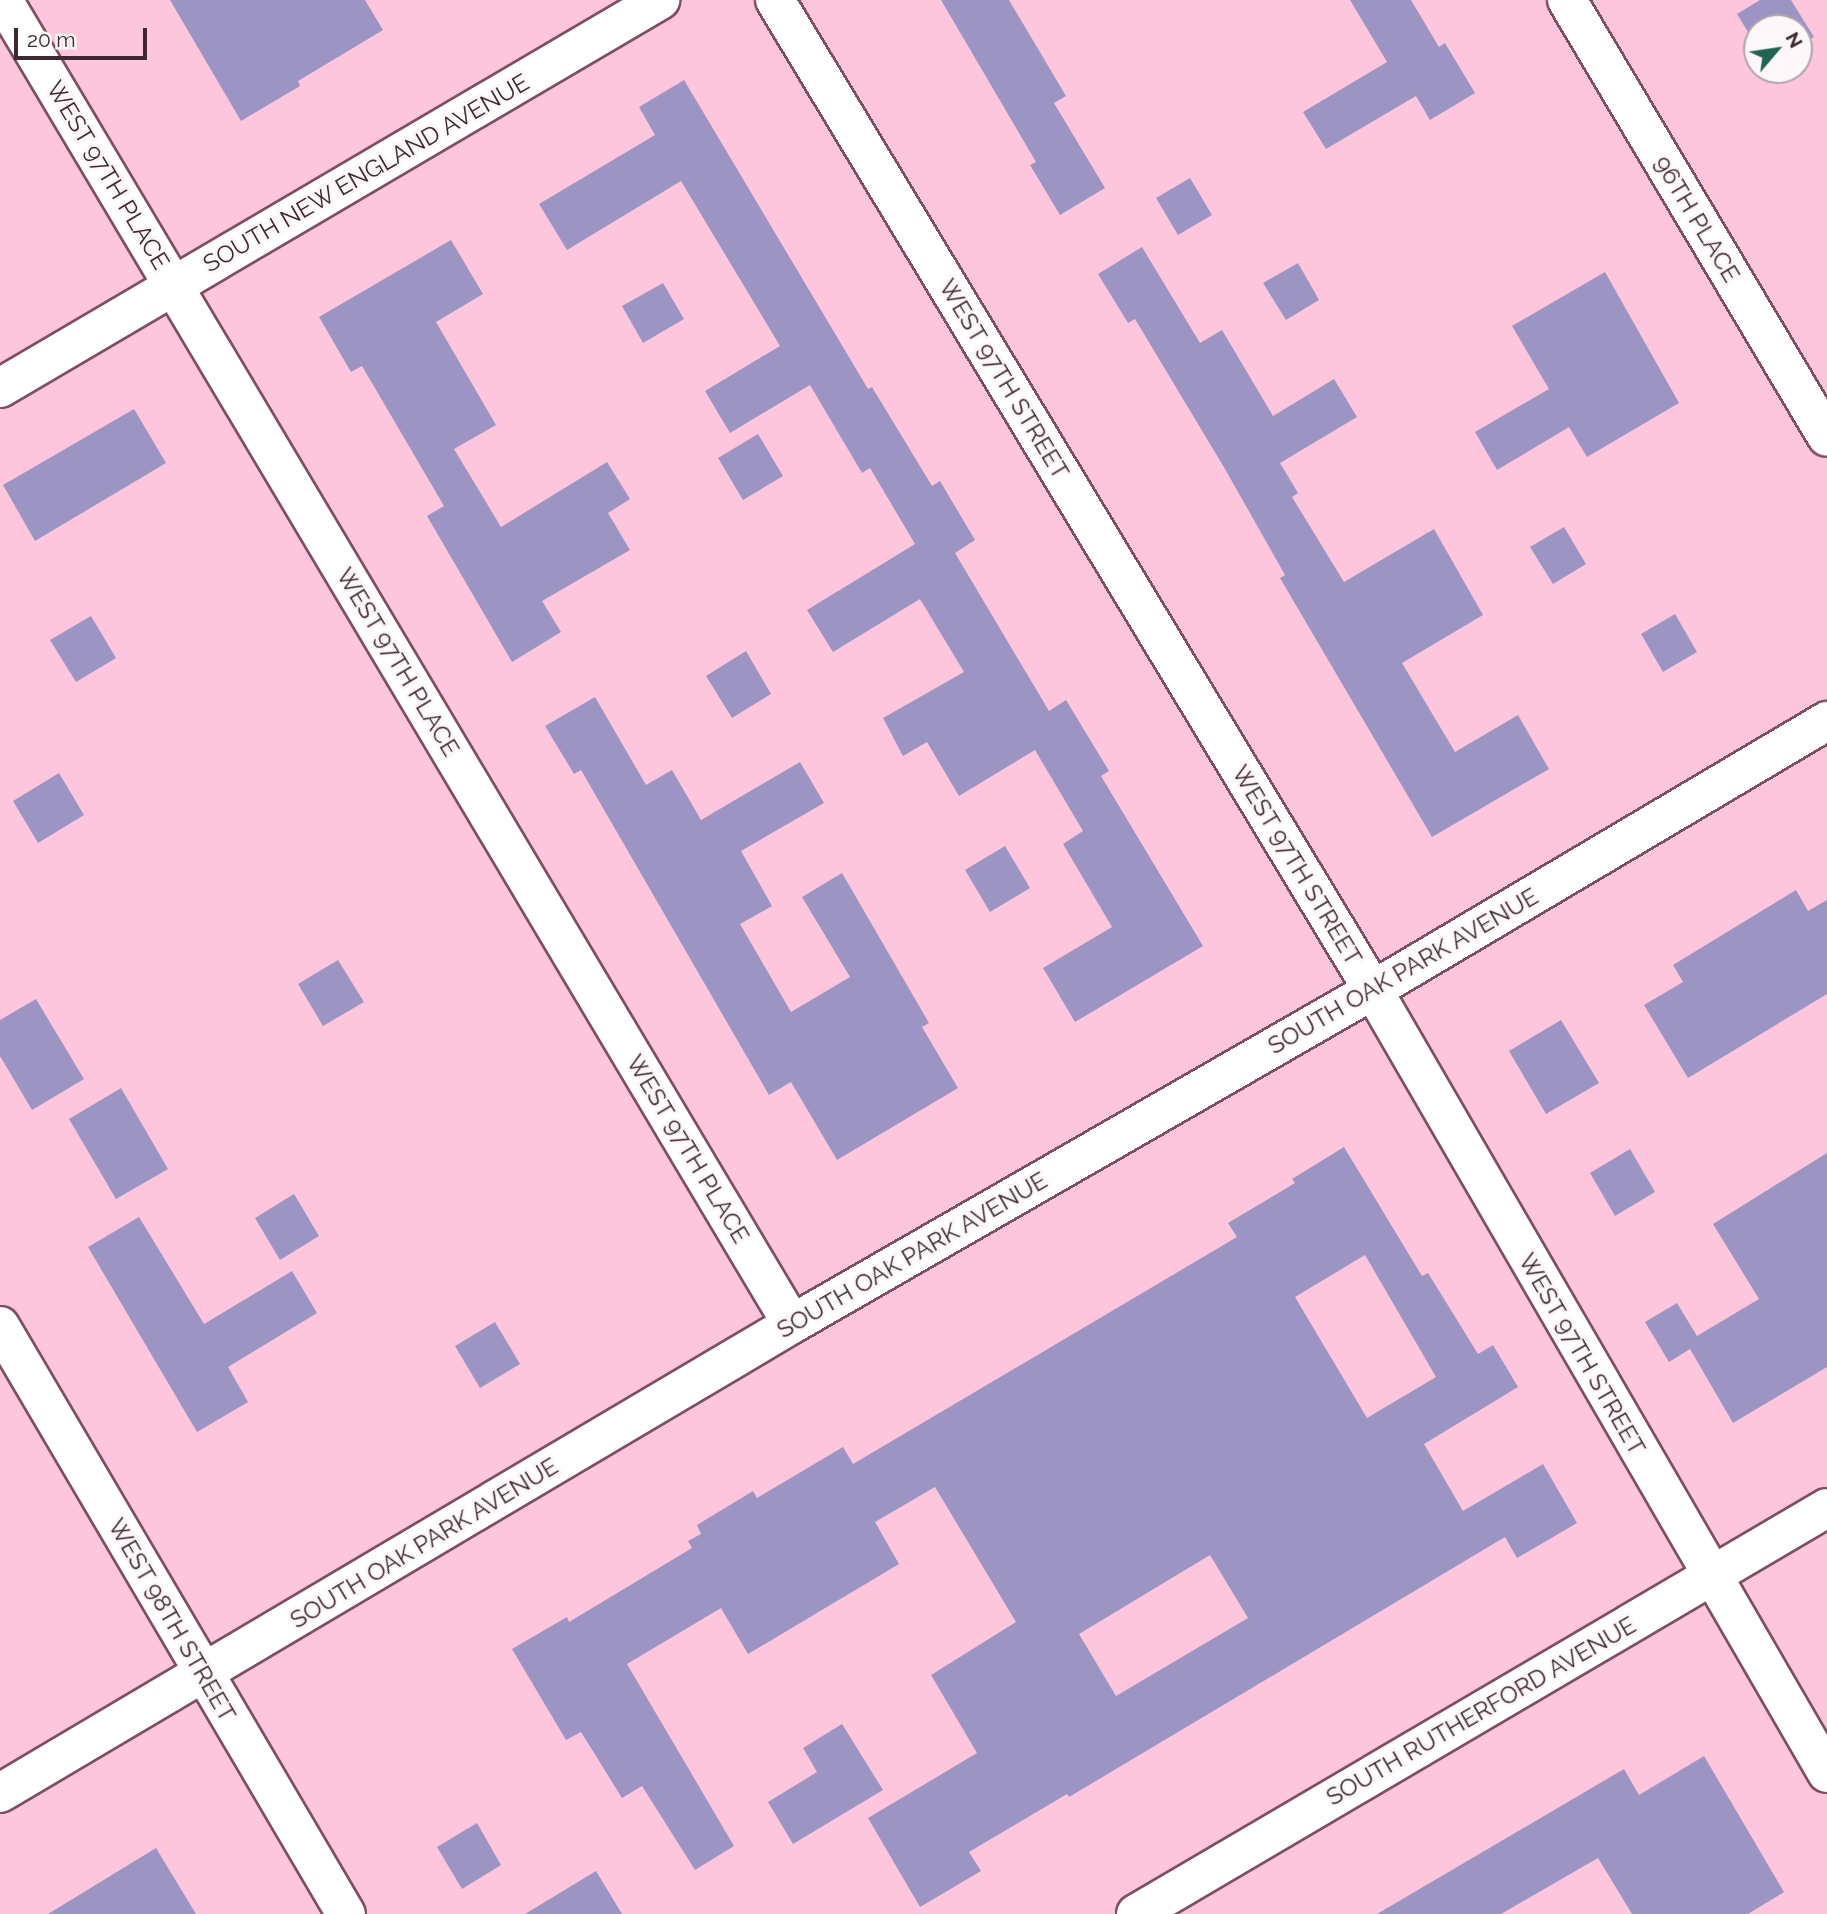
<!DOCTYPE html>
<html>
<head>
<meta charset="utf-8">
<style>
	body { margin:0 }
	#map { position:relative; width:1827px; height:1914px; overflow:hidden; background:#fdc6dd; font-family:Raleway,sans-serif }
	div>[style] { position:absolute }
	.building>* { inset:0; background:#9c95c4 }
	.roads { filter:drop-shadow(2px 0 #7e4f64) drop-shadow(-2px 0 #7e4f64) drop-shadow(0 2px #7e4f64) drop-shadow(0 -2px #7e4f64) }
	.minor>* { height:38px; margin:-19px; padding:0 19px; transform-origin:19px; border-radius:19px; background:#fff }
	span { translate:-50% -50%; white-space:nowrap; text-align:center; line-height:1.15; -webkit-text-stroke:6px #fdf7f9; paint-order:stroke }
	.street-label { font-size:24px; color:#3e2832 }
	.north { position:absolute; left:1743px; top:14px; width:70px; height:70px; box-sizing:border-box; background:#fdf7f9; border:2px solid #b1a4a9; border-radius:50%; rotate:61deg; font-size:19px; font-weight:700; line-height:28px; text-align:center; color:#3e2832 }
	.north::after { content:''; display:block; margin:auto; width:24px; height:32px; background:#226351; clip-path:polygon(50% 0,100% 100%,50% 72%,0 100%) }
	.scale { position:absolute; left:14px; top:28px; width:133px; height:32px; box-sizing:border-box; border:4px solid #3e2832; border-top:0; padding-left:9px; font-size:21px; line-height:24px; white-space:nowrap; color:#3e2832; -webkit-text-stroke:5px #fdf7f9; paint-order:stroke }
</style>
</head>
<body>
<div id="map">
	<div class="building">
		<div style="clip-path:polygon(170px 0,365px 0,383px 30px,298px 81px,300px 86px,241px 121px)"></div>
		<div style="clip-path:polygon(941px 0,1009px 0,1066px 96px,1054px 103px,1105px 188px,1060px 215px,1030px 165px,1036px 162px)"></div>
		<div style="clip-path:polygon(1350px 0,1411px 0,1439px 47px,1445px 43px,1475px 93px,1430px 120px,1416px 96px,1326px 149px,1303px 112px,1387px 62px)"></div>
		<div style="clip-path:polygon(1760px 0,1791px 0,1814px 37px,1799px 46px,1799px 28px,1757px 28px,1757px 47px,1737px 14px)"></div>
		<div style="clip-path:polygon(684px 80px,868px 389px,872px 387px,932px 486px,940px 481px,975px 540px,955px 553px,1049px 711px,1066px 700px,1109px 771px,1101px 776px,1203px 946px,1075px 1022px,1043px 968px,1112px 927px,1063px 844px,1083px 831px,1035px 750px,959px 796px,927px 742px,903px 756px,883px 718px,964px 672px,920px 599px,833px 652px,807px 610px,915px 544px,870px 468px,862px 473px,810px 385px,730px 433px,705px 391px,780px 346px,681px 181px,567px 250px,539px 204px,655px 135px,639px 107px)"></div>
		<div style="clip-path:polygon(1190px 178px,1212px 215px,1178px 235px,1156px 198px)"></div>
		<div style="clip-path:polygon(451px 240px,483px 294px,436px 322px,496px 425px,454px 449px,501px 527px,607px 462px,630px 499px,608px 513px,630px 550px,542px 601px,561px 632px,512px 662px,427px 516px,444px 506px,362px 366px,351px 372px,319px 317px)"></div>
		<div style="clip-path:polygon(1142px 247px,1200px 343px,1222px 330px,1273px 416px,1334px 379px,1357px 417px,1280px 463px,1298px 493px,1292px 497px,1344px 582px,1434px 529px,1483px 615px,1402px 663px,1455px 752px,1518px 715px,1549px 769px,1432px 837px,1280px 578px,1285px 575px,1225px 469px,1135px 319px,1128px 323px,1098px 274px)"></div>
		<div style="clip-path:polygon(1298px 263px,1319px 300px,1286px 320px,1263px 283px)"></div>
		<div style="clip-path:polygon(1605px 272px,1679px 403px,1587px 457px,1569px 427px,1497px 470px,1475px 432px,1549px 389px,1512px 326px)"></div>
		<div style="clip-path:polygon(663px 283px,684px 319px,643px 343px,622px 306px)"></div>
		<div style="clip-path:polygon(134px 409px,166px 463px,35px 541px,3px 485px)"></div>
		<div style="clip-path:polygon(758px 434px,783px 476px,743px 500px,718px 458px)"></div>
		<div style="clip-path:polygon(1564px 527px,1586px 564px,1553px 584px,1530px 547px)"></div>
		<div style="clip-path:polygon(1675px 614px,1697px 652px,1663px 672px,1641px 634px)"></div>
		<div style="clip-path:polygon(91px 616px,116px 658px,76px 682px,50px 640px)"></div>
		<div style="clip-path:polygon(746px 651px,771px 694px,732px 718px,706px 676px)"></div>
		<div style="clip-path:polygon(595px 697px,646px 785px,672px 770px,701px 820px,800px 762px,824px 803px,741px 851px,772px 906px,740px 924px,791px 1012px,850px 977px,802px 897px,842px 873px,929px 1023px,922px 1027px,958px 1088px,837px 1160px,791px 1082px,769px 1095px,581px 770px,574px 774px,545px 726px)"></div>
		<div style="clip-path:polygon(59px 773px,84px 815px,38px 843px,13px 801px)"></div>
		<div style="clip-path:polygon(1005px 846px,1030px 888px,990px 912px,965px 870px)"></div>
		<div style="clip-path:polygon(1796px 890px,1808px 911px,1827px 900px,1827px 994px,1688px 1078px,1644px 1005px,1683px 982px,1673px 965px)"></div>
		<div style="clip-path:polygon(338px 960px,364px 1002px,323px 1026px,298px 984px)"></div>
		<div style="clip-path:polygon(36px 999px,84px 1079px,32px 1110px,0 1056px,0 1020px)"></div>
		<div style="clip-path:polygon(1561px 1020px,1599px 1083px,1546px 1114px,1509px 1051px)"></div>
		<div style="clip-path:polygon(121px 1088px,168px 1169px,116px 1199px,69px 1119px)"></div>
		<div style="clip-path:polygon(evenodd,1344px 1147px,1422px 1276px,1428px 1273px,1478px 1354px,1493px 1345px,1518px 1387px,1424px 1444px,1463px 1511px,1543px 1464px,1577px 1523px,1517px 1558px,1505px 1537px,1069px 1797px,1067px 1794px,969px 1852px,981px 1871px,920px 1907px,868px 1818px,977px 1753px,931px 1675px,1016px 1622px,935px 1487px,875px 1522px,899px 1564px,748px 1654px,721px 1608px,627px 1664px,734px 1846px,695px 1870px,642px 1786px,622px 1798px,581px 1732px,566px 1740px,512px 1649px,567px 1617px,569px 1622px,692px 1548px,688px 1541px,701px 1534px,697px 1525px,753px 1491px,757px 1498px,843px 1447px,853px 1464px,1237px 1237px,1228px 1223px,1295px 1183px,1292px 1179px,1344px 1147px,1365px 1255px,1436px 1377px,1367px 1418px,1295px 1297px,1365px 1255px,1344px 1147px,1210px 1555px,1248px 1618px,1116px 1696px,1079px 1634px,1210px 1555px)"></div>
		<div style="clip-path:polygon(1630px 1149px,1655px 1192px,1615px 1216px,1590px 1173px)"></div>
		<div style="clip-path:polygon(1827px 1153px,1827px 1367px,1733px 1423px,1690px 1349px,1669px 1362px,1645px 1322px,1677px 1303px,1697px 1336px,1759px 1299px,1713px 1224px)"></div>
		<div style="clip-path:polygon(294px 1194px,319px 1236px,280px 1260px,255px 1218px)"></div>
		<div style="clip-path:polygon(139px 1217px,204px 1324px,292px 1271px,317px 1313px,228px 1367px,248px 1402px,197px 1432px,88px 1247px)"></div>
		<div style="clip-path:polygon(495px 1322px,520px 1364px,480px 1388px,455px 1346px)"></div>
		<div style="clip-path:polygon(842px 1724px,883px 1790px,793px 1844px,768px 1802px,817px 1772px,803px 1748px)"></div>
		<div style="clip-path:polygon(1704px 1756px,1784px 1892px,1748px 1914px,1632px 1914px,1598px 1858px,1501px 1914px,1377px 1914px,1624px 1769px,1639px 1795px)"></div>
		<div style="clip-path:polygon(477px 1823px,501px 1865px,462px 1889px,437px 1847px)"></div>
		<div style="clip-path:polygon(156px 1848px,196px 1914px,48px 1914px)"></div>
		<div style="clip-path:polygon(596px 1871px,622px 1914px,525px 1914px)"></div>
	</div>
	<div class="roads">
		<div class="minor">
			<div style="left:3px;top:0;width:1541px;rotate:59.21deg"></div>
			<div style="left:775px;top:0;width:1157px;rotate:58.87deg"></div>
			<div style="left:1373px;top:990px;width:905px;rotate:59.89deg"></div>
			<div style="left:1567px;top:0;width:508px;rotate:59.25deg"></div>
			<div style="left:0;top:388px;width:766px;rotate:-30.45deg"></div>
			<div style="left:0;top:1326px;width:682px;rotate:59.53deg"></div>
			<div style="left:0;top:1793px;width:920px;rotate:-30.63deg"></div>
			<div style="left:792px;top:1324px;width:670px;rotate:-29.89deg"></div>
			<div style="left:1373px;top:990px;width:528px;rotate:-30.65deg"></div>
			<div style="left:1136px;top:1914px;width:801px;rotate:-30.44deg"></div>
		</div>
	</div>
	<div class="street-label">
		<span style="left:366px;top:173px;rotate:-30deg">SOUTH NEW ENGLAND AVENUE</span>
		<span style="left:108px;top:175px;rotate:59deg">WEST 97TH PLACE</span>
		<span style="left:1697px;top:219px;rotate:59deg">96TH PLACE</span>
		<span style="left:1004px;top:379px;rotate:59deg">WEST 97TH STREET</span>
		<span style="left:398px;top:662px;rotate:59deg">WEST 97TH PLACE</span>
		<span style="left:1297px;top:865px;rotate:59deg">WEST 97TH STREET</span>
		<span style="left:1403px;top:971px;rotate:-30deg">SOUTH OAK PARK AVENUE</span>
		<span style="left:688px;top:1149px;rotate:59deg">WEST 97TH PLACE</span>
		<span style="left:912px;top:1255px;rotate:-30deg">SOUTH OAK PARK AVENUE</span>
		<span style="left:1582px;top:1354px;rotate:60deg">WEST 97TH STREET</span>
		<span style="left:424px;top:1543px;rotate:-31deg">SOUTH OAK PARK AVENUE</span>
		<span style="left:172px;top:1620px;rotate:60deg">WEST 98TH STREET</span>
		<span style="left:1481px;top:1711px;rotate:-30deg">SOUTH RUTHERFORD AVENUE</span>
	</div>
	<div class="north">N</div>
	<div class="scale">20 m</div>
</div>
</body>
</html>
